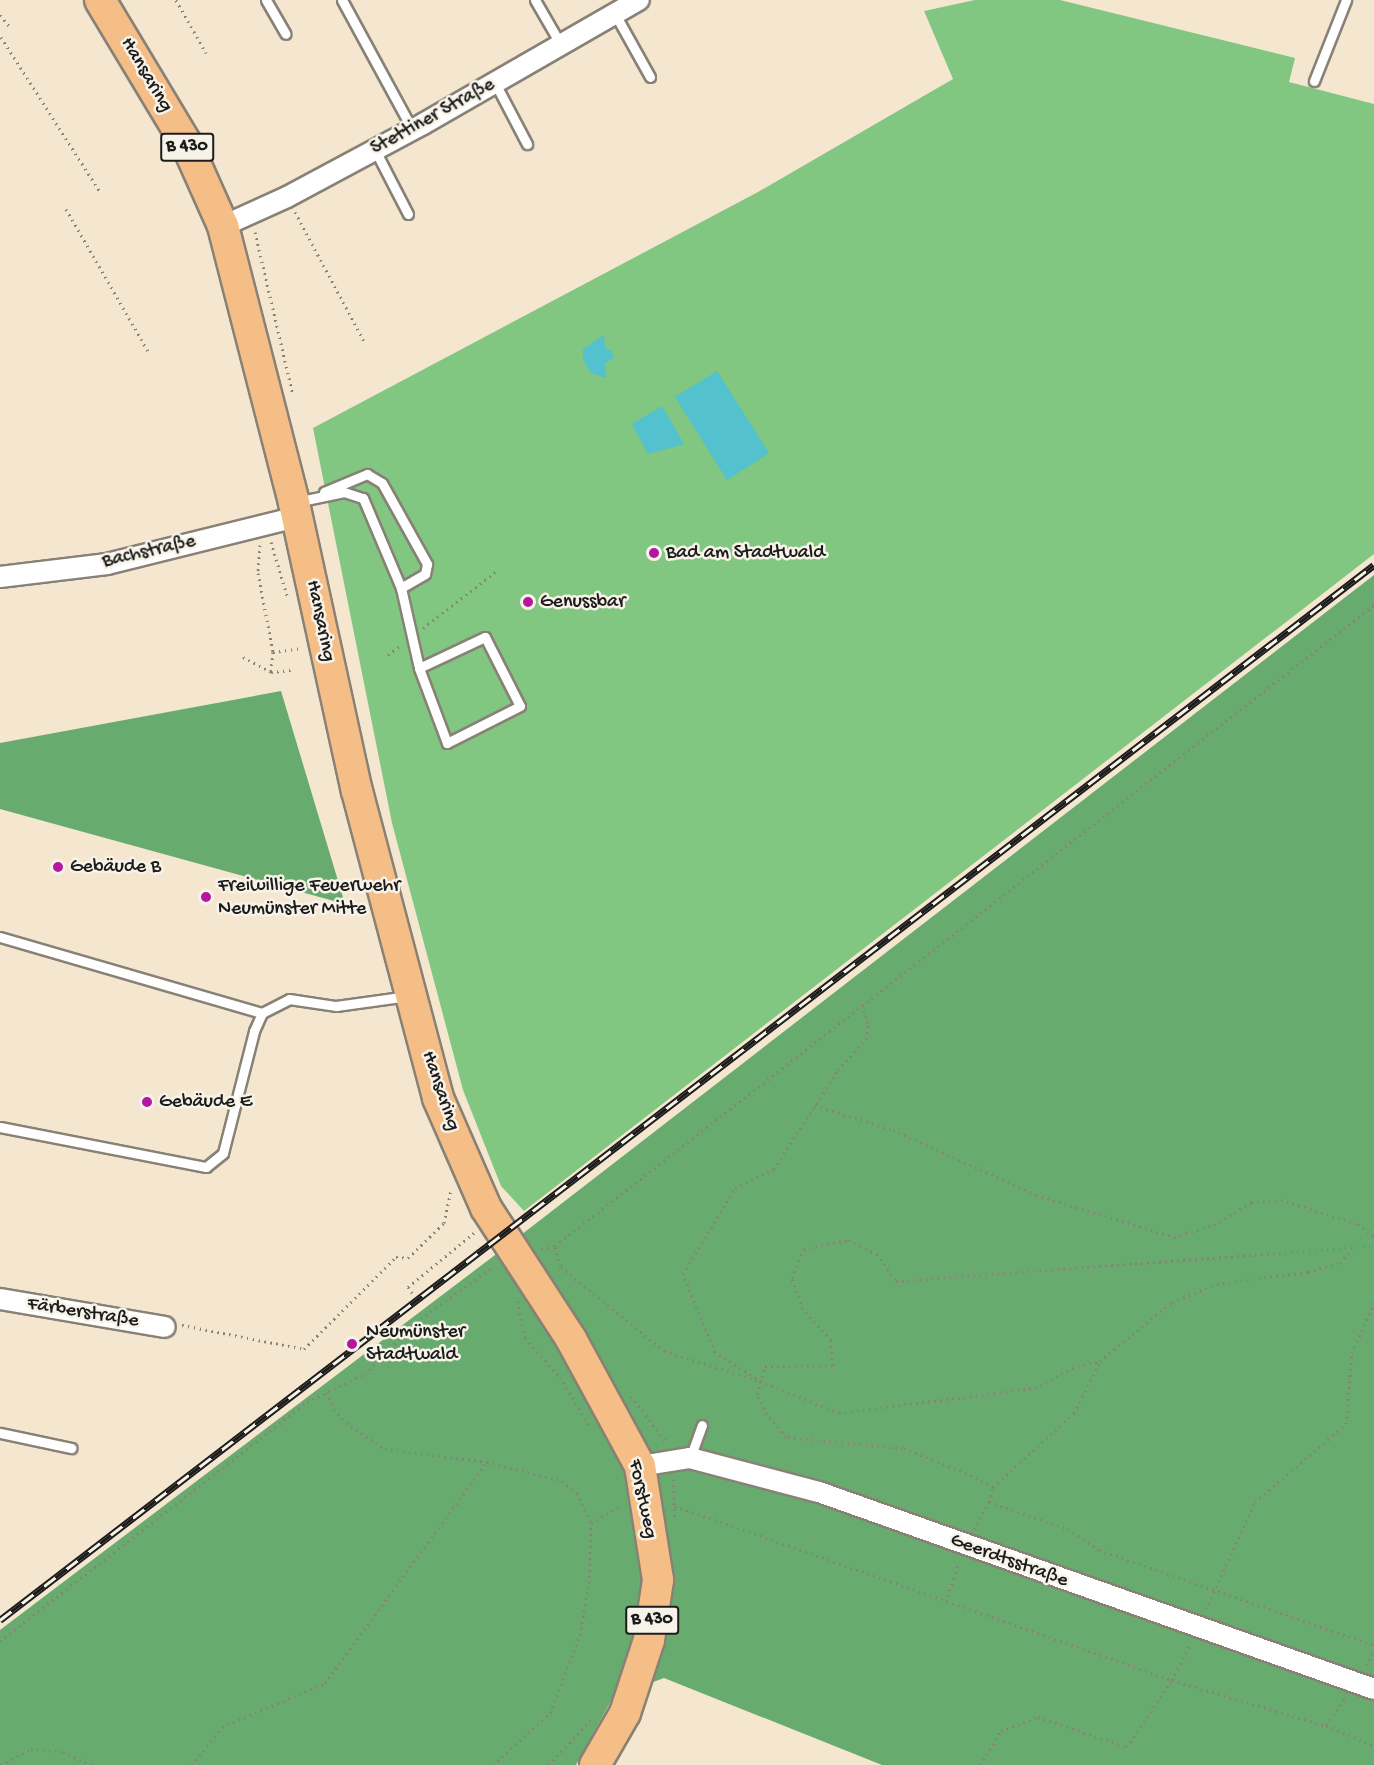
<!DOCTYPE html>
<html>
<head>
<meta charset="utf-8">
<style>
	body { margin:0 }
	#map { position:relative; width:1374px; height:1765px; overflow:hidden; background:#f5e6d0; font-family:"Gochi Hand",sans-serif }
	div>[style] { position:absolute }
	.green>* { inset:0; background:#81c681 }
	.forest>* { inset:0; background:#68ab6f }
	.water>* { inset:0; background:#54c1ce }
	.path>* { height:3px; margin-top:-1.5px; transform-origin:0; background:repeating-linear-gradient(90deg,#888176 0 1.5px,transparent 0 6px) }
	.roads { filter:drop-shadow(2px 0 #888176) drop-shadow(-2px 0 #888176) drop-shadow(0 2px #888176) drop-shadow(0 -2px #888176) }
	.service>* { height:9px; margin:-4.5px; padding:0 4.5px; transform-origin:4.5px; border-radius:4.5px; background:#fff }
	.minor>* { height:20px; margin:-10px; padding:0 10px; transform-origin:10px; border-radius:10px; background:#fff }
	.primary>* { height:30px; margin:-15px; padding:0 15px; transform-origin:15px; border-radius:15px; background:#f6be87 }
	.rail>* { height:7px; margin-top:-3.5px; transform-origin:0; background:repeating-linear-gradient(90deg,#f7f3e8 0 14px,#1c1c1c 0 28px); box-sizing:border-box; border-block:2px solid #1c1c1c }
	.dots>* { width:16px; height:16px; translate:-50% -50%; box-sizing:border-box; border:3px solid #f7f3e8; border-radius:50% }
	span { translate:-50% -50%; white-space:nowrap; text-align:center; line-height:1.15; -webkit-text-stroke:5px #f7f3e8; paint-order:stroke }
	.shield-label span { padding:2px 4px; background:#f7f3e8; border:2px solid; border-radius:4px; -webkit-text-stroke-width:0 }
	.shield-label { font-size:18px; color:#1c1c1c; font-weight:700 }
	.street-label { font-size:20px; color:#1c1c1c }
	.poi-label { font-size:20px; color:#1c1c1c }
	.left { translate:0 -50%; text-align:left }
</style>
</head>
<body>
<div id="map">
	<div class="green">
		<div style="clip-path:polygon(975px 0,1060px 0,1295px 58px,1289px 82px,1374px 104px,1374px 554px,524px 1211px,501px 1186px,463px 1090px,392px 823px,313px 428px,758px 192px,953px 79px,924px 11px)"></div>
	</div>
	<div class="forest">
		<div style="clip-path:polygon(1374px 575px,1374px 1765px,882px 1765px,664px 1678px,613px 1697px,576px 1765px,0 1765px,0 1630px,495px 1255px)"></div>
		<div style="clip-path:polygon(281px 691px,345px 904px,0 809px,0 743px)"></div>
	</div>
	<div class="water">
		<div style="clip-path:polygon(604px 335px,605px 348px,611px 350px,614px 358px,605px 363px,606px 378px,591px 373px,583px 360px,583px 349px)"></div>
		<div style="clip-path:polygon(717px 371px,769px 453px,727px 480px,675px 397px)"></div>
		<div style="clip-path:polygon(662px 406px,684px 444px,648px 454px,632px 424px)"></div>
	</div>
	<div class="path">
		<div style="left:176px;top:0;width:61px;rotate:60.5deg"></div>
		<div style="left:0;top:15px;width:17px;rotate:50deg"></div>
		<div style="left:1px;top:37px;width:182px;rotate:57.4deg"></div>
		<div style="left:66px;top:209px;width:166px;rotate:60deg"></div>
		<div style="left:295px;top:212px;width:146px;rotate:61.9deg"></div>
		<div style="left:255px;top:232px;width:167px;rotate:76.9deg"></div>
		<div style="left:271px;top:542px;width:59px;rotate:73.4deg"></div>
		<div style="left:260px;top:545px;width:28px;rotate:94deg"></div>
		<div style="left:258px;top:573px;width:80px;rotate:79.2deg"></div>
		<div style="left:273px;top:652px;width:20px;rotate:96deg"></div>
		<div style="left:423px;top:628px;width:95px;rotate:-37.7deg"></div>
		<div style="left:273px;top:652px;width:27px;rotate:-8deg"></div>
		<div style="left:388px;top:655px;width:16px;rotate:-38deg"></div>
		<div style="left:243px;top:657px;width:32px;rotate:28deg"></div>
		<div style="left:271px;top:672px;width:20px;rotate:-6deg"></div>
		<div style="left:815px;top:1105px;width:82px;rotate:17.8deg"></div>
		<div style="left:893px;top:1130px;width:157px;rotate:24.4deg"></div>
		<div style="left:1036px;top:1195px;width:144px;rotate:16.9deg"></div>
		<div style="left:1174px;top:1237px;width:42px;rotate:-16.7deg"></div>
		<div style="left:1214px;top:1225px;width:44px;rotate:-31.9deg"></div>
		<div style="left:1251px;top:1202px;width:30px;rotate:-4deg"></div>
		<div style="left:1281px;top:1200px;width:81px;rotate:17.3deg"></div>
		<div style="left:1358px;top:1224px;width:20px;rotate:37deg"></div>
		<div style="left:555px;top:1247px;width:21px;rotate:73deg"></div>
		<div style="left:561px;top:1267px;width:133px;rotate:39.2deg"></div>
		<div style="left:664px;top:1351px;width:101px;rotate:17.4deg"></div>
		<div style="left:760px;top:1381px;width:85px;rotate:22.1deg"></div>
		<div style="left:839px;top:1413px;width:198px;rotate:-7.3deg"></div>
		<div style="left:1035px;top:1388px;width:42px;rotate:-28.4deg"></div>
		<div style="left:1072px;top:1368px;width:29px;rotate:-14deg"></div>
		<div style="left:1100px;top:1361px;width:93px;rotate:-39.3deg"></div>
		<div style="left:1172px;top:1302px;width:48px;rotate:-21.8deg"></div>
		<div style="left:1217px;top:1284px;width:92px;rotate:-7.5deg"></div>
		<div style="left:1308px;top:1272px;width:33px;rotate:-16deg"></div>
		<div style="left:1340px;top:1263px;width:18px;rotate:-49deg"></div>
		<div style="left:541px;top:1248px;width:14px;rotate:-8deg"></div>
		<div style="left:555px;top:1246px;width:1040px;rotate:-38.05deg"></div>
		<div style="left:412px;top:1293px;width:7px;rotate:-124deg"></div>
		<div style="left:408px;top:1287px;width:87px;rotate:-39.4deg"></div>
		<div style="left:517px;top:1301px;width:38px;rotate:78deg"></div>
		<div style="left:525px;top:1338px;width:52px;rotate:48.1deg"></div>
		<div style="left:560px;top:1377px;width:56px;rotate:58.9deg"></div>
		<div style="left:182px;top:1325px;width:124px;rotate:11.1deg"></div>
		<div style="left:304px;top:1349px;width:130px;rotate:-45deg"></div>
		<div style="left:396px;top:1257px;width:12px;rotate:5deg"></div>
		<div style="left:408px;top:1258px;width:50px;rotate:-44.2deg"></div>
		<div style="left:444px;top:1223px;width:34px;rotate:-78deg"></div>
		<div style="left:756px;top:1378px;width:49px;rotate:-147.6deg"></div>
		<div style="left:715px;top:1352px;width:84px;rotate:-112.3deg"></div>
		<div style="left:683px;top:1274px;width:100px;rotate:-58.8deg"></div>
		<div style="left:735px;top:1188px;width:43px;rotate:-26deg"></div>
		<div style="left:774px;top:1169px;width:118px;rotate:-57.1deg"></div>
		<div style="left:838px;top:1070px;width:42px;rotate:-47.9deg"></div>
		<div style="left:866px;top:1039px;width:16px;rotate:-83deg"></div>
		<div style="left:868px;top:1023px;width:17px;rotate:-111deg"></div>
		<div style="left:327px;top:1392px;width:18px;rotate:68deg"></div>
		<div style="left:334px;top:1409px;width:18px;rotate:49deg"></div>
		<div style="left:346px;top:1423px;width:47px;rotate:33.7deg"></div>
		<div style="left:385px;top:1449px;width:103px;rotate:7.3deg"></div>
		<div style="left:631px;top:1396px;width:59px;rotate:52.5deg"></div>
		<div style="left:673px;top:1479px;width:38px;rotate:88deg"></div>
		<div style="left:993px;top:1487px;width:110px;rotate:-42.4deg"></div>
		<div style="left:1074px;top:1413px;width:58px;rotate:-63.4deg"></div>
		<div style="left:989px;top:1502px;width:16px;rotate:-75deg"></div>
		<div style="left:993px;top:1487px;width:36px;rotate:-153deg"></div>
		<div style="left:961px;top:1471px;width:62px;rotate:-158.4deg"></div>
		<div style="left:903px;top:1448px;width:118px;rotate:-174.6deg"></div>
		<div style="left:786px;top:1437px;width:30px;rotate:-130deg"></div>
		<div style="left:767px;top:1414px;width:22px;rotate:-117deg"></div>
		<div style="left:757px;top:1394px;width:29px;rotate:-74deg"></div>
		<div style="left:765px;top:1366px;width:68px;rotate:-0.8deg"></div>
		<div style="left:833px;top:1365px;width:25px;rotate:-95deg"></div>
		<div style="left:831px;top:1340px;width:42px;rotate:-132.1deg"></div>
		<div style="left:803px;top:1309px;width:33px;rotate:-110deg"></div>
		<div style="left:792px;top:1278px;width:31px;rotate:-68deg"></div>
		<div style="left:804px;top:1249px;width:46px;rotate:-11.3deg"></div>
		<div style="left:849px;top:1240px;width:31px;rotate:27deg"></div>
		<div style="left:877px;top:1254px;width:33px;rotate:55deg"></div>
		<div style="left:896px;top:1281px;width:479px;rotate:-4.2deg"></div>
		<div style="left:675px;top:1506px;width:527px;rotate:19.3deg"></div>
		<div style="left:1172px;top:1680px;width:161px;rotate:16.6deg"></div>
		<div style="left:1326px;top:1726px;width:52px;rotate:22.6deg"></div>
		<div style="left:974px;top:1529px;width:31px;rotate:-61deg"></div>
		<div style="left:989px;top:1502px;width:83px;rotate:18.9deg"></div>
		<div style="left:1068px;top:1529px;width:37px;rotate:34deg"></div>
		<div style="left:1099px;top:1550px;width:291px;rotate:19.1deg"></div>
		<div style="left:946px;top:1602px;width:42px;rotate:-72deg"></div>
		<div style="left:1206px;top:1609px;width:118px;rotate:-65.4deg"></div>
		<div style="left:1255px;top:1502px;width:120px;rotate:-40.6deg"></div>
		<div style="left:1346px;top:1424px;width:71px;rotate:-85.2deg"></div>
		<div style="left:1352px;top:1353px;width:55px;rotate:-66.3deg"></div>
		<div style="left:0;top:1641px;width:389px;rotate:-37.9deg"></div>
		<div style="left:307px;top:1402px;width:64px;rotate:-25.8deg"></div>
		<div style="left:365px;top:1374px;width:73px;rotate:-45.6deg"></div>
		<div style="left:416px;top:1322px;width:96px;rotate:-35.7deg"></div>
		<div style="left:1366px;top:1665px;width:16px;rotate:-60deg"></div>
		<div style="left:1326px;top:1725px;width:32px;rotate:-55deg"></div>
		<div style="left:1px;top:1765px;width:34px;rotate:-28deg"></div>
		<div style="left:31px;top:1749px;width:32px;rotate:5deg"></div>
		<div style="left:63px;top:1752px;width:32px;rotate:24deg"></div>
		<div style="left:192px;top:1765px;width:48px;rotate:-51.7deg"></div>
		<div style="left:222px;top:1727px;width:112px;rotate:-23.1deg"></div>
		<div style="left:325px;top:1683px;width:274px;rotate:-53.8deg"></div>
		<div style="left:487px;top:1462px;width:77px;rotate:14.2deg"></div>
		<div style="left:562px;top:1481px;width:19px;rotate:39deg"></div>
		<div style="left:577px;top:1493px;width:33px;rotate:65deg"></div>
		<div style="left:591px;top:1523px;width:34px;rotate:-30deg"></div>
		<div style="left:493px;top:1765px;width:77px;rotate:-42.4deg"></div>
		<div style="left:550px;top:1713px;width:84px;rotate:-69deg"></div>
		<div style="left:580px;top:1635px;width:53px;rotate:-80.2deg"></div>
		<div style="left:589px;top:1583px;width:60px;rotate:-88.1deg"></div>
		<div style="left:549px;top:1765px;width:65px;rotate:-47.5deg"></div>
		<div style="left:980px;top:1765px;width:40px;rotate:-58deg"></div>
		<div style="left:1001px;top:1731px;width:40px;rotate:-21deg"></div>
		<div style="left:1038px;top:1717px;width:94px;rotate:18.6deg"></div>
		<div style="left:1127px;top:1747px;width:81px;rotate:-56.1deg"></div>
		<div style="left:1172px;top:1680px;width:42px;rotate:-62.8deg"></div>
	</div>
	<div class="roads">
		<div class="service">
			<div style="left:266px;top:0;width:39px;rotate:60deg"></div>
			<div style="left:342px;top:0;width:147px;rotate:61.5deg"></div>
			<div style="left:535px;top:0;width:52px;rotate:60deg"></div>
			<div style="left:615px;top:14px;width:72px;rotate:60.9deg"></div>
			<div style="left:1314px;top:81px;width:87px;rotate:-68.4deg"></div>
			<div style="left:495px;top:83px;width:69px;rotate:62.3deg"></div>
			<div style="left:375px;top:150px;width:72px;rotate:62.7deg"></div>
			<div style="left:324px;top:492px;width:47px;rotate:-22.7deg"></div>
			<div style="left:367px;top:474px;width:17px;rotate:31deg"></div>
			<div style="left:382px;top:483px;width:93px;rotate:60.9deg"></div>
			<div style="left:427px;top:564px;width:10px;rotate:101deg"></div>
			<div style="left:425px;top:574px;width:28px;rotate:150deg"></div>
			<div style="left:296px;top:502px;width:49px;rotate:-11.8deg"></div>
			<div style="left:344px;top:492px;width:20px;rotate:18deg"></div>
			<div style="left:363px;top:498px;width:98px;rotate:67.1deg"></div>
			<div style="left:401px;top:588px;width:82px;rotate:77.3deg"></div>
			<div style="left:419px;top:668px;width:73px;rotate:-25.2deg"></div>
			<div style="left:485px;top:637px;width:77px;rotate:63.1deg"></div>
			<div style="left:520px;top:706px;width:82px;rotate:153.1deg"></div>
			<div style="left:447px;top:743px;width:80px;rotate:-110.5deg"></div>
			<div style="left:0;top:937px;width:273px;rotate:16.2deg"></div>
			<div style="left:262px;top:1013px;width:30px;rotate:-27deg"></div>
			<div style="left:289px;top:999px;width:48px;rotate:8.5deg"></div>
			<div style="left:336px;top:1006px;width:73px;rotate:-7.9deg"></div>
			<div style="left:0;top:1127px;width:210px;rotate:11deg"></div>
			<div style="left:206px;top:1167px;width:22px;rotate:-39deg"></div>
			<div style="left:223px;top:1153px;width:126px;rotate:-75.7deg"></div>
			<div style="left:254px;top:1031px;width:20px;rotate:-66deg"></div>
			<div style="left:0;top:1433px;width:73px;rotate:11.9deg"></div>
			<div style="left:690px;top:1458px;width:35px;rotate:-70deg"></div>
		</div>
		<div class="minor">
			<div style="left:223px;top:226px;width:70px;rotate:-24.4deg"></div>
			<div style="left:287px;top:197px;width:154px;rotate:-28.2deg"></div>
			<div style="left:423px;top:124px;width:249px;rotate:-29.9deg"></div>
			<div style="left:0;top:577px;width:108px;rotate:-6.9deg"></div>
			<div style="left:107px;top:564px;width:196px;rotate:-13.9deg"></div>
			<div style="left:0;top:1299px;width:167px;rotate:9.6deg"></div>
			<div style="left:640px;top:1466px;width:51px;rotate:-9.1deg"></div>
			<div style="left:690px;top:1458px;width:133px;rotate:14.8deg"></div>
			<div style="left:819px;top:1492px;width:589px;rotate:19.54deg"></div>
		</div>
		<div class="primary">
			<div style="left:100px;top:0;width:169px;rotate:59deg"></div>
			<div style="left:187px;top:145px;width:89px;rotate:66deg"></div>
			<div style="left:223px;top:226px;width:286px;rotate:75.6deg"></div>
			<div style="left:294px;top:503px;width:295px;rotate:77.7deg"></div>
			<div style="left:357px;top:791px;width:318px;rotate:75.2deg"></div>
			<div style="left:438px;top:1098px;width:120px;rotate:66.4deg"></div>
			<div style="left:486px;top:1208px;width:156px;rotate:57deg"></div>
			<div style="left:571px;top:1339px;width:145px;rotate:61.5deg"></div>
			<div style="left:640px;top:1466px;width:115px;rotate:81deg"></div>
			<div style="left:658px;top:1580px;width:61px;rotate:98.5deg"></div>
			<div style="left:649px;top:1640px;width:77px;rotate:108.2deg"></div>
			<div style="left:625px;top:1713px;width:60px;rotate:120deg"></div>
		</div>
	</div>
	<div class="rail">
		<div style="left:0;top:1620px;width:1732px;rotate:-37.52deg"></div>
	</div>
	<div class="dots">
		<div style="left:654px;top:553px;background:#b5179e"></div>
		<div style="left:528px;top:602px;background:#b5179e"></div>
		<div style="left:58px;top:867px;background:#b5179e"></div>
		<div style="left:206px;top:897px;background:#b5179e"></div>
		<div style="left:147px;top:1102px;background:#b5179e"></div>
		<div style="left:352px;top:1344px;background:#b5179e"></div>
	</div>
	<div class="shield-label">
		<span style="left:187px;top:147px">B 430</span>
		<span style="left:652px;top:1620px">B 430</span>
	</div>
	<div class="street-label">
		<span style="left:146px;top:75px;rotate:59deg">Hansaring</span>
		<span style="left:433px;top:117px;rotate:-29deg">Stettiner Straße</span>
		<span style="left:149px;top:552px;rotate:-13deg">Bachstraße</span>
		<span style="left:320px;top:621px;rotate:78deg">Hansaring</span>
		<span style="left:440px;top:1091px;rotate:71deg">Hansaring</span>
		<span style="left:83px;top:1313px;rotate:9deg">Färberstraße</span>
		<span style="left:642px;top:1499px;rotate:78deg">Forstweg</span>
		<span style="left:1009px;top:1561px;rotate:20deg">Geerdtsstraße</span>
	</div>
	<div class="poi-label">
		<span class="left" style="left:666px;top:553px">Bad am Stadtwald</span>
		<span class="left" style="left:540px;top:602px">Genussbar</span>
		<span class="left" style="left:70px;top:867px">Gebäude B</span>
		<span class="left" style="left:218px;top:898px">Freiwillige Feuerwehr<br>Neumünster Mitte</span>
		<span class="left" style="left:159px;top:1102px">Gebäude E</span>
		<span class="left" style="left:366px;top:1344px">Neumünster<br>Stadtwald</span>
	</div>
</div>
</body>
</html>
